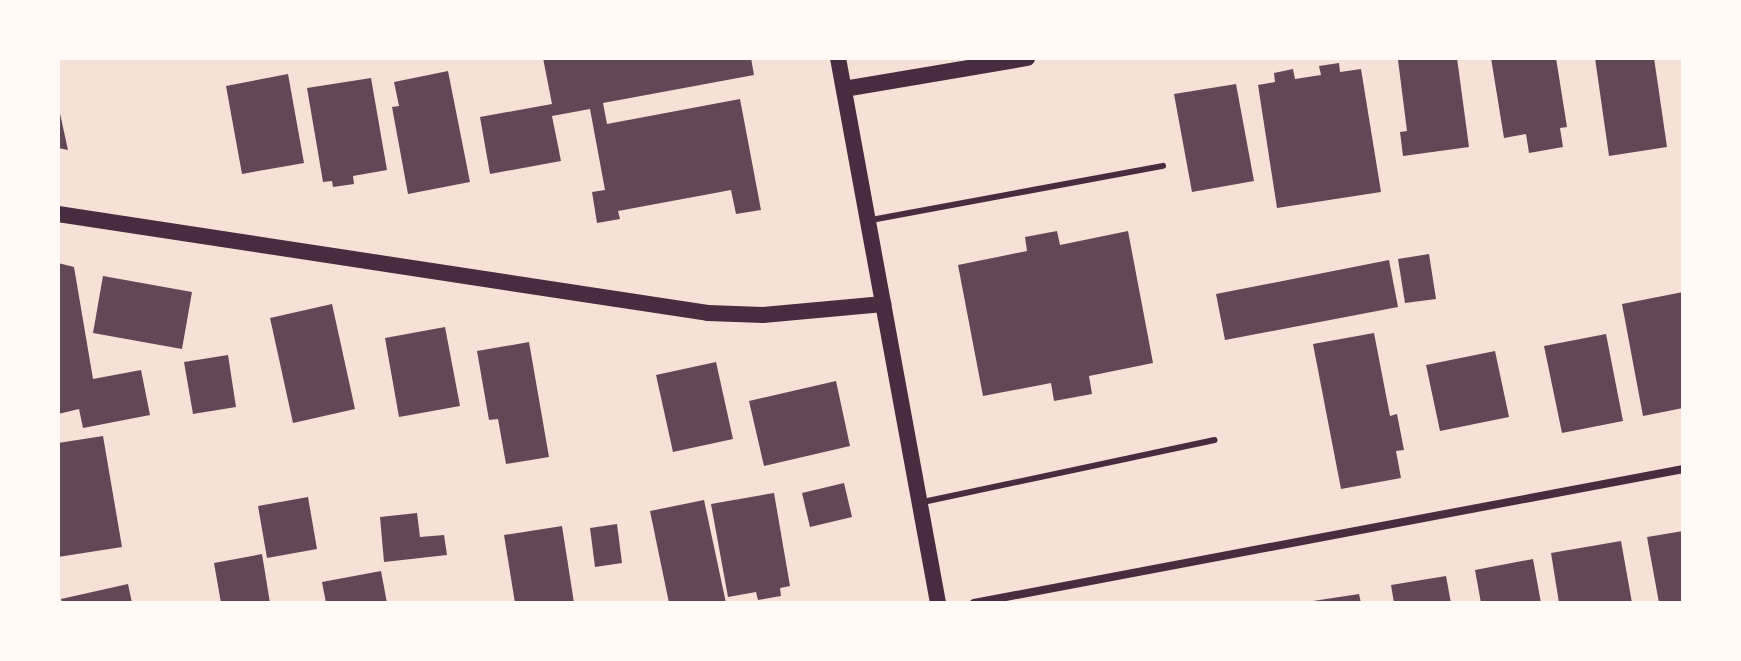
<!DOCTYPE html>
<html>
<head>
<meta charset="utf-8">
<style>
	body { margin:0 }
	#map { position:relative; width:1741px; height:661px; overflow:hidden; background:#f7e1d7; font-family:"Work Sans",sans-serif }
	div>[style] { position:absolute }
	.building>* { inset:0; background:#644757 }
	.service>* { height:6px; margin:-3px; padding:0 3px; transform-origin:3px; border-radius:3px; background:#4a2c40 }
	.minor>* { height:8px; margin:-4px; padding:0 4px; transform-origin:4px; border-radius:4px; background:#4a2c40 }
	.secondary>* { height:16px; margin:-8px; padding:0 8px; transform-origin:8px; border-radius:8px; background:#4a2c40 }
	span { translate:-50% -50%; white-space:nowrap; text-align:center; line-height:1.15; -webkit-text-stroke:6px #fffaf5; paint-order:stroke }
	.frame { position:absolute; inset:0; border:60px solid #fffaf5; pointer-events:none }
</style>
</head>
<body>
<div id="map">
	<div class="building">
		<div style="clip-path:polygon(543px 58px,751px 58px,754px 75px,603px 103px,607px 124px,740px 99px,761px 210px,736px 214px,731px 190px,618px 211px,620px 219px,597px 223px,592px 192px,605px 190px,590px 109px,552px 116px,561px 161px,490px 174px,480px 117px,552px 104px)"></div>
		<div style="clip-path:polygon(1405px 58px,1457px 58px,1469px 147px,1403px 156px,1400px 132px,1407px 131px,1398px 60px)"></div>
		<div style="clip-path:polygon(1491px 58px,1556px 58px,1567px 127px,1560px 128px,1563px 147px,1529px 153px,1526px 134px,1504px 138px)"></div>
		<div style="clip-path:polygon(1595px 58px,1654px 58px,1667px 147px,1609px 156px)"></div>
		<div style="clip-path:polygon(1339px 63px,1340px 72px,1361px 69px,1381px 192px,1277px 208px,1258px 85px,1275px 82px,1274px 73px,1293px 69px,1295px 79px,1321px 75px,1319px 66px)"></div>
		<div style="clip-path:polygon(448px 71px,470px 182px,408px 194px,392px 107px,399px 106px,394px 82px)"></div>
		<div style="clip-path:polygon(288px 74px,304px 163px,242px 174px,226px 86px)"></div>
		<div style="clip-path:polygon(371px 78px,387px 170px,353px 176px,354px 184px,333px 187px,332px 181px,323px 182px,307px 88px)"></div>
		<div style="clip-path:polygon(1236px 84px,1254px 181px,1192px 192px,1174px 94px)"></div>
		<div style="clip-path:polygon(58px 109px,59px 109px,68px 150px,58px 148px)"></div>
		<div style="clip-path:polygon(1057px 231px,1060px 245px,1128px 231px,1153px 363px,1089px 376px,1092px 394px,1054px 401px,1051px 383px,983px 396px,958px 265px,1027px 251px,1025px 237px)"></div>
		<div style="clip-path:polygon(1429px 254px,1436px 299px,1405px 303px,1398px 259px)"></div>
		<div style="clip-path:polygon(1389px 260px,1398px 307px,1225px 340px,1216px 294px)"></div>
		<div style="clip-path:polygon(58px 263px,74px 267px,93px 379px,141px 370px,150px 415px,83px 428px,79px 409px,58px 414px)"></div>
		<div style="clip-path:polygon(103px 276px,192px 292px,182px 349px,93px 333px)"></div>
		<div style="clip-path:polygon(1683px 292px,1683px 408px,1643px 416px,1622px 304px)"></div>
		<div style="clip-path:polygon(332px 304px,355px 409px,293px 423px,270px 318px)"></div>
		<div style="clip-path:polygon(445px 327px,460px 406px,399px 417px,385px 338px)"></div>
		<div style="clip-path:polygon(1374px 333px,1390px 416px,1397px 414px,1404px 450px,1396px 451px,1401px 478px,1341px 489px,1313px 344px)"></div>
		<div style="clip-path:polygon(1606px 334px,1623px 421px,1562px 433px,1544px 346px)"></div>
		<div style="clip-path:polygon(529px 342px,549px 457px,506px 464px,498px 419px,489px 420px,477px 351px)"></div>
		<div style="clip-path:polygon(1495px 351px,1509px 417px,1440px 431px,1426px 365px)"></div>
		<div style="clip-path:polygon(228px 355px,236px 407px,193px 414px,184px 362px)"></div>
		<div style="clip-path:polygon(716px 362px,733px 439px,673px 452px,656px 375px)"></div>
		<div style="clip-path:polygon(836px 381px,850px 446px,764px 466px,749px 401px)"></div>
		<div style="clip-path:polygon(103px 436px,122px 547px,58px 557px,58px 443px)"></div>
		<div style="clip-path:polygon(844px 483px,852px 517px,810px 527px,802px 493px)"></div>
		<div style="clip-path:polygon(774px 493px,790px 586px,780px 588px,781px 596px,758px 600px,756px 592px,728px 597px,711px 504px)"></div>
		<div style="clip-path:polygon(308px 497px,317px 549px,267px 558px,258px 506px)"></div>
		<div style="clip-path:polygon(704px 500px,726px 603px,669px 603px,650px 511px)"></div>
		<div style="clip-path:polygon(417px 513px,420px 537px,444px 535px,447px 555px,384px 562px,380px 517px)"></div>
		<div style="clip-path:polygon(617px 524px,622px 563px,595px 567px,590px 528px)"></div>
		<div style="clip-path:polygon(562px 526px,574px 603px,515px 603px,504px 535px)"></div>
		<div style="clip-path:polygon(1683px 531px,1683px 603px,1659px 603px,1647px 537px)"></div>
		<div style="clip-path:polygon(1621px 541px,1632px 603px,1559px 603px,1551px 553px)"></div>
		<div style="clip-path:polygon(262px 554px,270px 603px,221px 603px,214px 563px)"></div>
		<div style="clip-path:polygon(1533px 559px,1541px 603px,1481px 603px,1475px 570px)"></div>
		<div style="clip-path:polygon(381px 571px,387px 603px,326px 603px,322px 582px)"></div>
		<div style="clip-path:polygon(1446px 576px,1451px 603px,1394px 603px,1391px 585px)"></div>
		<div style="clip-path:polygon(128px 584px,132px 603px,62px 603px,61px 599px)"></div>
		<div style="clip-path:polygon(1359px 594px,1361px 603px,1313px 603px,1313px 601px)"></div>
	</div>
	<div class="service">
		<div style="left:871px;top:220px;width:297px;rotate:-10.5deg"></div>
		<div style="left:923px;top:502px;width:298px;rotate:-12deg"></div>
	</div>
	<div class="minor">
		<div style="left:974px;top:603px;width:722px;rotate:-10.7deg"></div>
	</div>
	<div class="secondary">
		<div style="left:838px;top:58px;width:554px;rotate:79.6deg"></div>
		<div style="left:844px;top:89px;width:186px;rotate:-9.6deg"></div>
		<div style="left:58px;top:214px;width:657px;rotate:8.66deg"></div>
		<div style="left:708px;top:313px;width:55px;rotate:2.1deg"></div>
		<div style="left:763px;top:315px;width:121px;rotate:-5.2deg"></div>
	</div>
	<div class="frame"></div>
</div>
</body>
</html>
